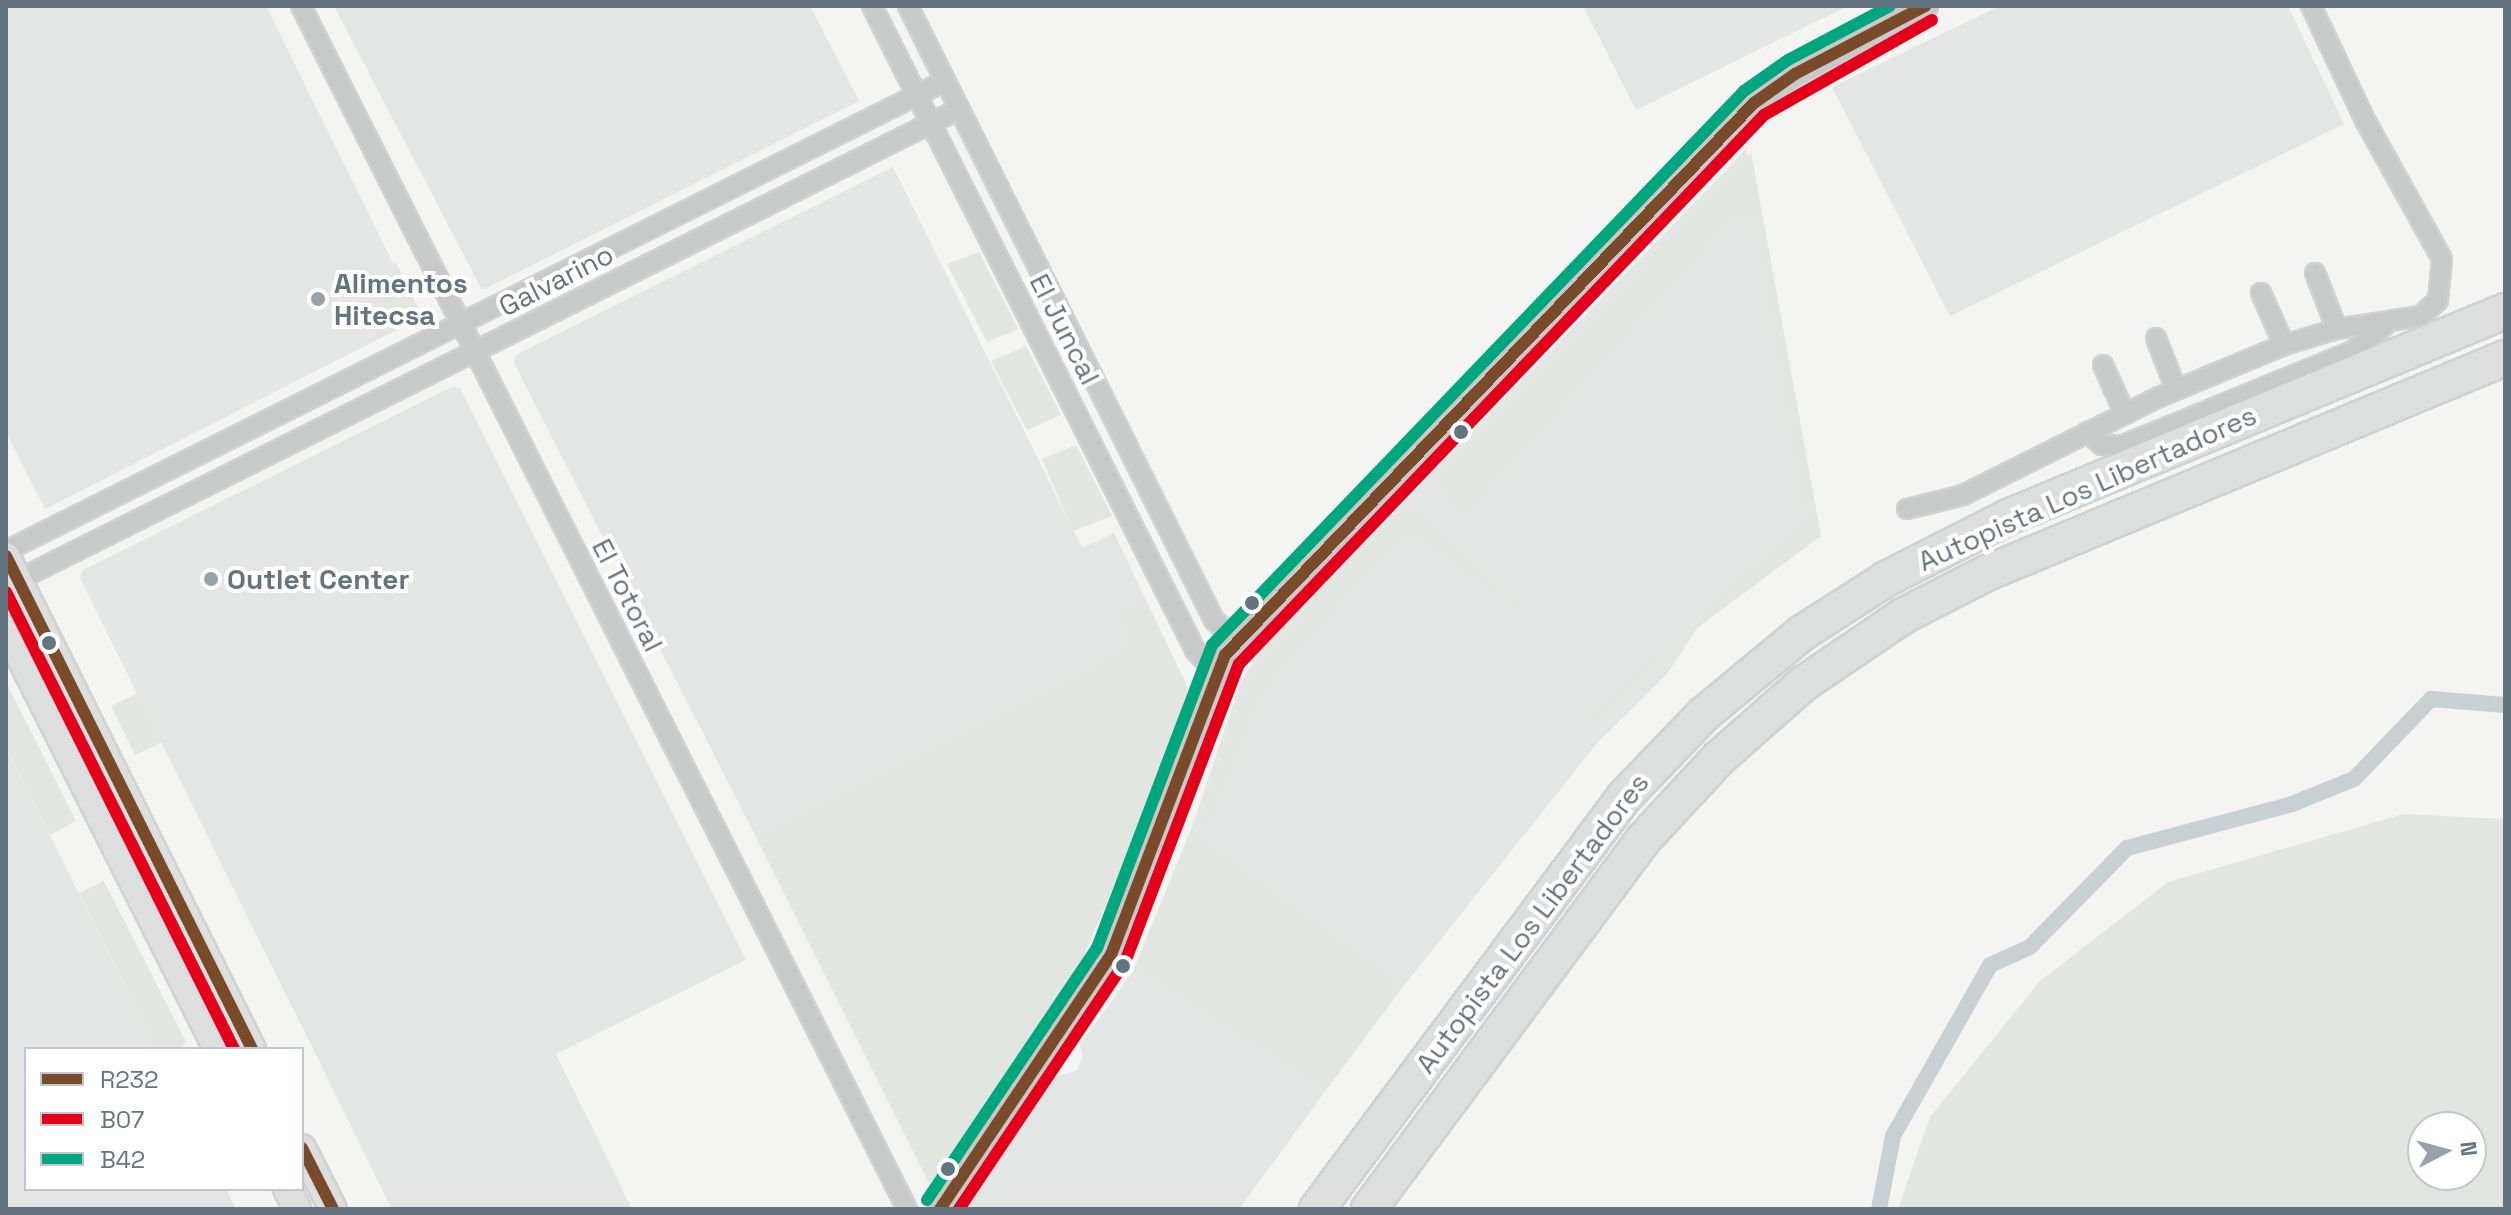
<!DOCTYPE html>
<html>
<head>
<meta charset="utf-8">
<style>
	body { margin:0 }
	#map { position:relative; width:2511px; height:1215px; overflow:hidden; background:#f4f4f2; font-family:"Space Grotesk",sans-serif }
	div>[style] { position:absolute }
	.built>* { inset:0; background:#e4e6e5 }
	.green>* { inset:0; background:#e2e6e0 }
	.canal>* { height:16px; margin:-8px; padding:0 8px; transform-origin:8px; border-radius:8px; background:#c9d0d3 }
	.roads { filter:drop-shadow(2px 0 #d0d1d2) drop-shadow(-2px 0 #d0d1d2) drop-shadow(0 2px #d0d1d2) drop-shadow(0 -2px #d0d1d2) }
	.minor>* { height:18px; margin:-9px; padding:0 9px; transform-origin:9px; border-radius:9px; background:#c8caca }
	.tertiary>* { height:24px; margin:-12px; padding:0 12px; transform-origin:12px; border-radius:12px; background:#c8caca }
	.secondary>* { height:26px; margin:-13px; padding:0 13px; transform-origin:13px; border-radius:13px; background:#dddede }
	.motorway>* { height:34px; margin:-17px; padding:0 17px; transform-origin:17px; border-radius:17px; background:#dddede }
	.bus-1>* { height:12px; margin:-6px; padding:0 6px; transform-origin:6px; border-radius:6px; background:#7a4b2a }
	.bus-2>* { height:12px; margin:-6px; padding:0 6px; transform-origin:6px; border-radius:6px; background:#e2001a }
	.bus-3>* { height:12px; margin:-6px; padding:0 6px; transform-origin:6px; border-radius:6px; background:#00a77e }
	.dots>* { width:22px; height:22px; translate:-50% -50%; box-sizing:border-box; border:4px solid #fff; border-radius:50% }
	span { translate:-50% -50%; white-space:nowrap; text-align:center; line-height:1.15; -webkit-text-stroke:8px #fff; paint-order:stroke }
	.street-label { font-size:28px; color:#657481 }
	.poi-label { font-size:28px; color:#657481; font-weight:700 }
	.left { translate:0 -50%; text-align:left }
	.frame { position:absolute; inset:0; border:8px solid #657481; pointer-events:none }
	.legend { position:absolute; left:24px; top:1047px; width:280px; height:144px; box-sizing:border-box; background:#fff; border:2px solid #c1c7cd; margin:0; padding:10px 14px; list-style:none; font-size:24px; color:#657481 }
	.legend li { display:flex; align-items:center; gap:16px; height:40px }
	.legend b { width:40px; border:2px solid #c1c7cd }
	.north { position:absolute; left:2407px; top:1111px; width:80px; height:80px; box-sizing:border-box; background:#fff; border:2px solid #c1c7cd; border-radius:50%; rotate:84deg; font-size:22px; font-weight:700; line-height:32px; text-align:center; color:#657481 }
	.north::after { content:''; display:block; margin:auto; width:28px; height:36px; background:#97a1a9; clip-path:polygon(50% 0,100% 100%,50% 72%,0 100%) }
</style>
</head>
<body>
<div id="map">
	<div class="built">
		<div style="clip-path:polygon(6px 6px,266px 6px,420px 318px,45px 509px,6px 432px)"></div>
		<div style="clip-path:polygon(334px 6px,810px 6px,859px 101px,482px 290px)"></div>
		<div style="clip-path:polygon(1583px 6px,1848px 6px,1636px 110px)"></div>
		<div style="clip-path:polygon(2000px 6px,2288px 6px,2344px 124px,1950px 316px,1832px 87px)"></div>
		<div style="clip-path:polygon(1746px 149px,1821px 536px,1698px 627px,1668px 673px,1598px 742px,1406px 983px,1192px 827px,1240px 684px,1258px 653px)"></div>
		<div style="clip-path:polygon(893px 167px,1082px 548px,1114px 533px,1144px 596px,1115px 611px,1130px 645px,754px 833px,514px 363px,516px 355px)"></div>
		<div style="clip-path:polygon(452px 387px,460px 388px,746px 960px,556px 1054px,632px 1209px,392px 1209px,80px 578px,83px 570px)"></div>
		<div style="clip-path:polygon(6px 747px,156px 1049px,26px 1049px,26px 1189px,226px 1189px,236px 1209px,6px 1209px)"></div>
		<div style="clip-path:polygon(1133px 971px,1324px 1093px,1239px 1209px,964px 1209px,1056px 1076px,1076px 1071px,1083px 1057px,1080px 1045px)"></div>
	</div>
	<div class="green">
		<div style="clip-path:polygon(1751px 152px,1821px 536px,1698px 627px,1597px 728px,1576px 724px,1803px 517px,1752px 216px,1737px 217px,1463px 521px,1433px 482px)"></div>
		<div style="clip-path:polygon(979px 252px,1018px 329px,987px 342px,947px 264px)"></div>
		<div style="clip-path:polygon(396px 263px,420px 312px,406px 328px,371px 275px)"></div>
		<div style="clip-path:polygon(1026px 346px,1061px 415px,1027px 430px,991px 361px)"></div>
		<div style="clip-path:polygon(1076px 445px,1112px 516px,1073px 531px,1042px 459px)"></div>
		<div style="clip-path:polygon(1403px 509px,1423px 510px,1530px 612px,1516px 611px,1413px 537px,1392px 550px,1263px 696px,1209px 830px,1198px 821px,1241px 695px,1263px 653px)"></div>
		<div style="clip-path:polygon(1144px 596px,1188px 688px,1161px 773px,1082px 961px,930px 1185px,754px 833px,1129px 645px,1115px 611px)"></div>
		<div style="clip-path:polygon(6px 682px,76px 821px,50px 835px,6px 747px)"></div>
		<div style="clip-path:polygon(140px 692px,164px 741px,135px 755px,111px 706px)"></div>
		<div style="clip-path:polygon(evenodd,2404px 814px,2505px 819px,2505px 1209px,1898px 1209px,1930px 1117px,2040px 981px,2168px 882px,2404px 814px,2423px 1127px,2471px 1127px,2471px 1175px,2423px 1175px,2423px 1127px)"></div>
		<div style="clip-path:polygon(1192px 827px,1406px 983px,1324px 1093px,1133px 971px)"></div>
		<div style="clip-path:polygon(104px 881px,186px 1042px,180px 1049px,156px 1049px,79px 893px)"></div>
	</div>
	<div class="canal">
		<div style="left:1879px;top:1209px;width:74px;rotate:-79.1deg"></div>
		<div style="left:1893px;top:1136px;width:197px;rotate:-60.4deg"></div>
		<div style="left:1990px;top:965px;width:44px;rotate:-24.2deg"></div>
		<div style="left:2030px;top:947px;width:139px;rotate:-45.6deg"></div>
		<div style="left:2127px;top:848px;width:171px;rotate:-14.9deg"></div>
		<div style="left:2292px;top:804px;width:67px;rotate:-22deg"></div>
		<div style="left:2354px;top:779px;width:111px;rotate:-46.1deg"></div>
		<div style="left:2431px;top:699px;width:74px;rotate:4.6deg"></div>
	</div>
	<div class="roads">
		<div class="minor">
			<div style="left:301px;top:6px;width:1347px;rotate:63.26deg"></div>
			<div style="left:872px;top:6px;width:720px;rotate:63.36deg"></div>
			<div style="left:1195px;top:650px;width:30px;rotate:48deg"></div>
			<div style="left:908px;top:6px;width:686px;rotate:63.51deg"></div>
			<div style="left:1214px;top:620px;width:30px;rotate:44deg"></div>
			<div style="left:2315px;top:273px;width:60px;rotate:68.6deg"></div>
			<div style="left:2261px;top:293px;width:57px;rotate:66.1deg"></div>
			<div style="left:2156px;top:338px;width:55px;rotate:68.6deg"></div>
			<div style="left:2103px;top:365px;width:54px;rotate:65.8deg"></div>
			<div style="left:2087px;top:432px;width:20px;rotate:41deg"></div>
			<div style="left:2102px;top:445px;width:19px;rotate:3deg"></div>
			<div style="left:2121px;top:446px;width:251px;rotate:-22.3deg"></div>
			<div style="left:2353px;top:351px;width:41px;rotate:-39.1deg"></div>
			<div style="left:1907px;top:509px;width:58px;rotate:-14deg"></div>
			<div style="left:1963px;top:495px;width:219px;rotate:-26.6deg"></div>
			<div style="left:2159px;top:397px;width:135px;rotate:-22.6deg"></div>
			<div style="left:2284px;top:345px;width:55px;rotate:-16.8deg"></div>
			<div style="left:2337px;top:329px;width:85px;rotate:-8.8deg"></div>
			<div style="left:2421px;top:316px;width:23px;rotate:-43deg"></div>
			<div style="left:2438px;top:300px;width:41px;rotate:-84.4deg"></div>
			<div style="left:2442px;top:259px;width:159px;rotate:-119deg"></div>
			<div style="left:2365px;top:120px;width:126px;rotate:-115.3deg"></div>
			<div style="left:6px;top:551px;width:1050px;rotate:-26.59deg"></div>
			<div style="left:6px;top:586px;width:1066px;rotate:-26.59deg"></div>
		</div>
		<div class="tertiary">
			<div style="left:940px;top:1209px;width:306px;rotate:-56.1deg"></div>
			<div style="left:1111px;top:955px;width:321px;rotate:-69.2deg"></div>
			<div style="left:1225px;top:655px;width:765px;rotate:-46.22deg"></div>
			<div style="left:1754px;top:103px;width:50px;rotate:-35.3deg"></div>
			<div style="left:1795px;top:74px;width:147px;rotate:-27.6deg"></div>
		</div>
		<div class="secondary">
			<div style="left:6px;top:556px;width:551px;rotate:63.48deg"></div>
			<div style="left:6px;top:629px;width:470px;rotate:63.3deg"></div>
			<div style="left:302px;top:1148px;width:68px;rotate:63.1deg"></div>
			<div style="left:287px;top:1189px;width:22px;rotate:63deg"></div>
		</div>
		<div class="motorway">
			<div style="left:1317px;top:1209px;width:515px;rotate:-53.29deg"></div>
			<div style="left:1625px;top:796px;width:114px;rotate:-46.1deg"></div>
			<div style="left:1704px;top:714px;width:127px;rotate:-39.6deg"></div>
			<div style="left:1802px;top:633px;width:100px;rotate:-32.7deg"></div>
			<div style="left:1886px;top:579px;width:137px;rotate:-26.9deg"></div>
			<div style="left:2008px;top:517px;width:538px;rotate:-22.51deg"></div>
			<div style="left:1369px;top:1209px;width:460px;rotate:-53.4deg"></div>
			<div style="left:1643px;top:840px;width:112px;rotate:-47.2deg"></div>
			<div style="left:1719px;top:758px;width:112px;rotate:-41.4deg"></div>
			<div style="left:1803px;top:684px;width:121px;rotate:-34.2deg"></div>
			<div style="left:1903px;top:616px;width:94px;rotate:-27.1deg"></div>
			<div style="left:1987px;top:573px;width:561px;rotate:-22.54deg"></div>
		</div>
	</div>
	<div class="bus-1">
		<div style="left:6px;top:556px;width:551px;rotate:63.48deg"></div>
		<div style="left:302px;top:1148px;width:68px;rotate:63.1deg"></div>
		<div style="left:940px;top:1209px;width:306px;rotate:-56.1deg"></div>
		<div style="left:1111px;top:955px;width:321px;rotate:-69.2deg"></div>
		<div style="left:1225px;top:655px;width:765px;rotate:-46.22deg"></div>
		<div style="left:1754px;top:103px;width:50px;rotate:-35.3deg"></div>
		<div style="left:1795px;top:74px;width:147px;rotate:-27.6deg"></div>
	</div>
	<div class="bus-2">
		<div style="left:6px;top:592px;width:511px;rotate:63.49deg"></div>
		<div style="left:959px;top:1209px;width:298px;rotate:-56.1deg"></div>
		<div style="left:1125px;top:962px;width:319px;rotate:-69.1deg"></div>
		<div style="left:1239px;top:664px;width:760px;rotate:-46.28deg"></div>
		<div style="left:1764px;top:115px;width:193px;rotate:-29.5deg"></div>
	</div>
	<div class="bus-3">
		<div style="left:927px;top:1200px;width:304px;rotate:-56deg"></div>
		<div style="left:1097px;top:948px;width:324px;rotate:-69.2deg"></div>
		<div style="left:1212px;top:645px;width:768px;rotate:-46.16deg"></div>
		<div style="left:1744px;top:91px;width:54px;rotate:-35.2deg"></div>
		<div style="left:1788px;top:60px;width:115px;rotate:-27.9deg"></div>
	</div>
	<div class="dots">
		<div style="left:318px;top:299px;background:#97a1a9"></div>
		<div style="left:1461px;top:432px;background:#657481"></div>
		<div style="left:211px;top:579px;background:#97a1a9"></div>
		<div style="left:1252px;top:603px;background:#657481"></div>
		<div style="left:49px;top:643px;background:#657481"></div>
		<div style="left:1123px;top:966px;background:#657481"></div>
		<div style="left:948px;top:1169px;background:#657481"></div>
	</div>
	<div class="street-label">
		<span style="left:556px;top:280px;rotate:-27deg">Galvarino</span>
		<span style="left:1065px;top:329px;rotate:63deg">El Juncal</span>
		<span style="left:2087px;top:488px;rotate:-24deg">Autopista Los Libertadores</span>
		<span style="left:628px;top:595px;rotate:63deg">El Totoral</span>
		<span style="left:1532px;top:923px;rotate:-53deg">Autopista Los Libertadores</span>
	</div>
	<div class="poi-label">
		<span class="left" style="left:334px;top:299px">Alimentos<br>Hitecsa</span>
		<span class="left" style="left:227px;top:579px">Outlet Center</span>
	</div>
	<div class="frame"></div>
	<ul class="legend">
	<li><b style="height:10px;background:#7a4b2a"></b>R232</li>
	<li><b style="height:10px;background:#e2001a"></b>B07</li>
	<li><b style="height:10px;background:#00a77e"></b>B42</li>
	</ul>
	<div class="north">N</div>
</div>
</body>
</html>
